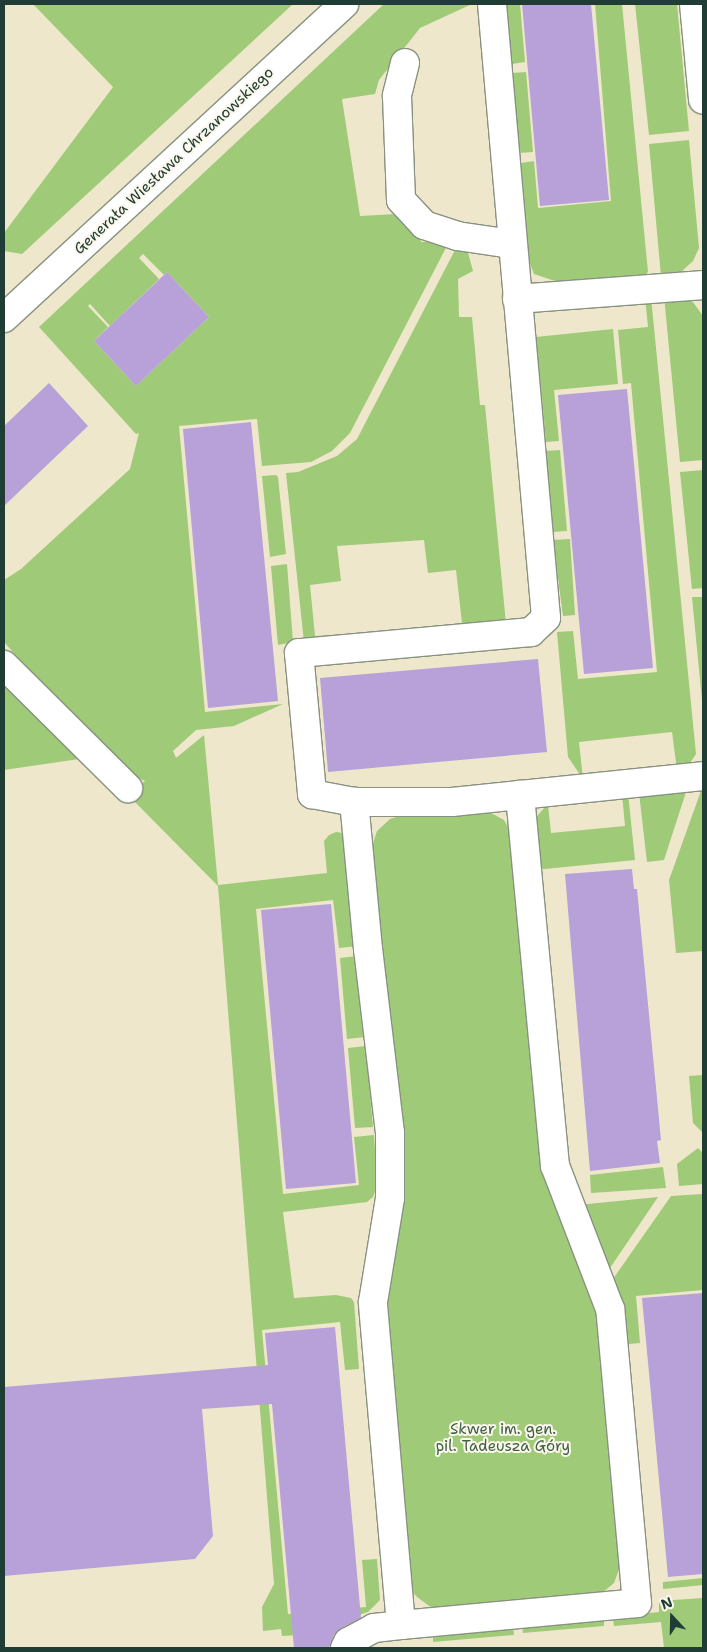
<!DOCTYPE html>
<html>
<head>
<meta charset="utf-8">
<style>
	body { margin:0 }
	#map { position:relative; width:707px; height:1652px; overflow:hidden; background:#efe7cc; font-family:"Shantell Sans",sans-serif }
	div>[style] { position:absolute }
	.green>* { inset:0; background:#9fca77 }
	.building>* { inset:0; background:#b7a1d8 }
	.roads { filter:drop-shadow(1px 0 #879280) drop-shadow(-1px 0 #879280) drop-shadow(0 1px #879280) drop-shadow(0 -1px #879280) }
	.minor>* { height:28px; margin:-14px; padding:0 14px; transform-origin:14px; border-radius:14px; background:#fff }
	span { translate:-50% -50%; white-space:nowrap; text-align:center; line-height:1.15; -webkit-text-stroke:4px #fbf7ec; paint-order:stroke }
	.street-label { font-size:15px; color:#1f3d34 }
	.park-label { font-size:15px; color:#3f6045 }
	.frame { position:absolute; inset:0; border:5px solid #1f3d34; pointer-events:none }
	.north { position:absolute; left:647px; top:1592px; width:50px; height:50px; -webkit-text-stroke:4px #fbf7ec; paint-order:stroke; rotate:339deg; font-size:14px; font-weight:700; line-height:20px; text-align:center; color:#1f3d34 }
	.north::after { content:''; display:block; margin:auto; width:18px; height:22px; background:#1f3d34; clip-path:polygon(50% 0,100% 100%,50% 72%,0 100%) }
</style>
</head>
<body>
<div id="map">
	<div class="green">
		<div style="clip-path:polygon(33px 4px,293px 4px,22px 254px,4px 251px,4px 233px,113px 87px)"></div>
		<div style="clip-path:polygon(evenodd,384px 4px,472px 4px,420px 28px,379px 80px,375px 94px,342px 99px,360px 216px,396px 214px,422px 242px,449px 242px,350px 433px,332px 451px,311px 462px,262px 466px,257px 419px,179px 426px,205px 712px,283px 704px,234px 726px,196px 730px,173px 751px,176px 758px,204px 735px,218px 885px,327px 873px,324px 841px,329px 835px,336px 832px,343px 833px,358px 946px,339px 948px,333px 900px,256px 909px,283px 1194px,359px 1185px,354px 1137px,374px 1135px,376px 1164px,376px 1189px,373px 1197px,367px 1202px,283px 1212px,294px 1298px,336px 1295px,351px 1298px,354px 1302px,359px 1369px,345px 1370px,340px 1322px,262px 1330px,288px 1614px,366px 1607px,362px 1560px,377px 1559px,380px 1600px,368px 1612px,298px 1635px,282px 1636px,281px 1629px,263px 1631px,262px 1607px,274px 1584px,218px 886px,128px 795px,145px 781px,113px 765px,4px 642px,4px 580px,21px 569px,130px 469px,139px 433px,136px 434px,39px 327px,384px 4px,143px 254px,164px 275px,167px 272px,209px 317px,136px 386px,94px 341px,108px 327px,88px 306px,90px 304px,110px 326px,159px 279px,139px 258px,143px 254px)"></div>
		<div style="clip-path:polygon(506px 4px,520px 4px,525px 62px,512px 64px)"></div>
		<div style="clip-path:polygon(595px 4px,622px 4px,648px 272px,645px 276px,561px 283px,534px 274px,530px 264px,521px 163px,534px 161px,538px 208px,611px 201px)"></div>
		<div style="clip-path:polygon(635px 4px,677px 4px,689px 131px,649px 135px)"></div>
		<div style="clip-path:polygon(526px 72px,533px 152px,519px 153px,512px 73px)"></div>
		<div style="clip-path:polygon(689px 140px,699px 248px,693px 261px,681px 272px,661px 276px,649px 144px)"></div>
		<div style="clip-path:polygon(467px 249px,473px 271px,458px 279px,459px 317px,472px 317px,480px 405px,485px 405px,506px 624px,433px 631px,433px 626px,462px 623px,456px 570px,428px 573px,424px 540px,337px 546px,341px 581px,310px 585px,315px 636px,345px 634px,345px 638px,304px 642px,286px 473px,298px 472px,337px 456px,357px 439px,455px 250px)"></div>
		<div style="clip-path:polygon(664px 296px,683px 296px,693px 302px,703px 316px,703px 460px,680px 462px)"></div>
		<div style="clip-path:polygon(645px 297px,651px 297px,696px 754px,686px 769px,677px 770px,672px 732px,579px 742px,583px 779px,568px 757px,557px 632px,573px 631px,578px 679px,657px 672px,631px 383px,623px 384px,618px 330px,648px 327px)"></div>
		<div style="clip-path:polygon(613px 329px,618px 384px,554px 390px,559px 441px,546px 442px,536px 337px)"></div>
		<div style="clip-path:polygon(560px 450px,567px 531px,552px 532px,545px 451px)"></div>
		<div style="clip-path:polygon(703px 470px,703px 588px,692px 589px,680px 472px)"></div>
		<div style="clip-path:polygon(276px 475px,278px 477px,286px 554px,270px 557px,262px 476px)"></div>
		<div style="clip-path:polygon(570px 539px,575px 615px,563px 616px,553px 540px)"></div>
		<div style="clip-path:polygon(287px 564px,293px 642px,278px 645px,271px 566px)"></div>
		<div style="clip-path:polygon(692px 597px,703px 597px,703px 711px)"></div>
		<div style="clip-path:polygon(4px 683px,79px 759px,4px 770px)"></div>
		<div style="clip-path:polygon(702px 788px,703px 951px,676px 953px,669px 880px)"></div>
		<div style="clip-path:polygon(687px 789px,664px 860px,647px 862px,639px 793px)"></div>
		<div style="clip-path:polygon(628px 793px,635px 860px,535px 870px,532px 826px,538px 815px,545px 807px,548px 805px,551px 833px,625px 826px,622px 794px)"></div>
		<div style="clip-path:polygon(482px 808px,504px 820px,511px 833px,532px 1043px,596px 1302px,620px 1567px,614px 1583px,601px 1594px,436px 1611px,417px 1597px,411px 1590px,386px 1328px,389px 1307px,385px 1306px,371px 849px,377px 831px,390px 819px,402px 815px)"></div>
		<div style="clip-path:polygon(358px 956px,365px 1037px,347px 1039px,340px 958px)"></div>
		<div style="clip-path:polygon(366px 1046px,373px 1127px,355px 1128px,348px 1048px)"></div>
		<div style="clip-path:polygon(703px 1075px,703px 1133px,693px 1123px,689px 1076px)"></div>
		<div style="clip-path:polygon(698px 1148px,703px 1153px,703px 1184px,679px 1186px,677px 1164px)"></div>
		<div style="clip-path:polygon(663px 1167px,666px 1188px,591px 1193px,590px 1175px)"></div>
		<div style="clip-path:polygon(703px 1194px,703px 1290px,636px 1296px,640px 1343px,628px 1344px,624px 1306px,613px 1279px,671px 1196px)"></div>
		<div style="clip-path:polygon(658px 1197px,606px 1274px,578px 1205px)"></div>
		<div style="clip-path:polygon(703px 1578px,703px 1585px,663px 1589px,663px 1582px)"></div>
		<div style="clip-path:polygon(703px 1598px,703px 1648px,664px 1648px,661px 1622px,614px 1626px,613px 1617px,659px 1612px,659px 1601px)"></div>
		<div style="clip-path:polygon(604px 1617px,604px 1626px,523px 1633px,522px 1625px)"></div>
		<div style="clip-path:polygon(513px 1625px,514px 1635px,433px 1642px,433px 1633px)"></div>
	</div>
	<div class="building">
		<div style="clip-path:polygon(522px 4px,591px 4px,609px 200px,540px 206px)"></div>
		<div style="clip-path:polygon(167px 272px,209px 317px,136px 386px,94px 341px)"></div>
		<div style="clip-path:polygon(49px 383px,88px 426px,4px 506px,4px 426px)"></div>
		<div style="clip-path:polygon(627px 389px,653px 668px,584px 674px,558px 395px)"></div>
		<div style="clip-path:polygon(251px 422px,278px 701px,208px 708px,183px 429px)"></div>
		<div style="clip-path:polygon(538px 659px,547px 752px,328px 772px,320px 678px)"></div>
		<div style="clip-path:polygon(632px 869px,634px 889px,637px 889px,661px 1140px,657px 1141px,660px 1163px,590px 1171px,565px 874px)"></div>
		<div style="clip-path:polygon(331px 904px,356px 1183px,286px 1189px,261px 910px)"></div>
		<div style="clip-path:polygon(703px 1293px,703px 1574px,668px 1577px,642px 1298px)"></div>
		<div style="clip-path:polygon(335px 1327px,361px 1618px,340px 1629px,334px 1635px,329px 1648px,294px 1648px,272px 1404px,202px 1409px,213px 1536px,195px 1559px,4px 1576px,4px 1387px,268px 1365px,265px 1333px)"></div>
	</div>
	<div class="roads">
		<div class="minor">
			<div style="left:492px;top:4px;width:616px;rotate:84.97deg"></div>
			<div style="left:546px;top:618px;width:21px;rotate:137deg"></div>
			<div style="left:531px;top:632px;width:233px;rotate:174.8deg"></div>
			<div style="left:299px;top:653px;width:142px;rotate:84.7deg"></div>
			<div style="left:312px;top:794px;width:43px;rotate:10.8deg"></div>
			<div style="left:354px;top:802px;width:98px"></div>
			<div style="left:452px;top:802px;width:252px;rotate:-5.9deg"></div>
			<div style="left:694px;top:4px;width:96px;rotate:84.6deg"></div>
			<div style="left:405px;top:63px;width:34px;rotate:104deg"></div>
			<div style="left:397px;top:96px;width:104px;rotate:87.8deg"></div>
			<div style="left:401px;top:200px;width:34px;rotate:47deg"></div>
			<div style="left:424px;top:225px;width:35px;rotate:18deg"></div>
			<div style="left:457px;top:236px;width:56px;rotate:8.3deg"></div>
			<div style="left:517px;top:299px;width:187px;rotate:-4.3deg"></div>
			<div style="left:4px;top:318px;width:463px;rotate:-42.7deg"></div>
			<div style="left:4px;top:665px;width:175px;rotate:44.8deg"></div>
			<div style="left:401px;top:1625px;width:237px;rotate:-5.3deg"></div>
			<div style="left:637px;top:1603px;width:295px;rotate:-95.2deg"></div>
			<div style="left:610px;top:1309px;width:153px;rotate:-111deg"></div>
			<div style="left:555px;top:1166px;width:373px;rotate:-95.4deg"></div>
			<div style="left:345px;top:1648px;width:7px;rotate:-63deg"></div>
			<div style="left:348px;top:1642px;width:30px;rotate:-28deg"></div>
			<div style="left:374px;top:1628px;width:27px;rotate:-6deg"></div>
			<div style="left:401px;top:1625px;width:324px;rotate:-95deg"></div>
			<div style="left:373px;top:1302px;width:105px;rotate:-80.7deg"></div>
			<div style="left:390px;top:1198px;width:65px;rotate:-90deg"></div>
			<div style="left:390px;top:1133px;width:185px;rotate:-96.8deg"></div>
			<div style="left:368px;top:949px;width:148px;rotate:-95.4deg"></div>
		</div>
	</div>
	<div class="street-label">
		<span style="left:174px;top:161px;rotate:-43deg">Generała Wiesława Chrzanowskiego</span>
	</div>
	<div class="park-label">
		<span style="left:503px;top:1438px">Skwer im. gen.<br>pil. Tadeusza Góry</span>
	</div>
	<div class="frame"></div>
	<div class="north">N</div>
</div>
</body>
</html>
